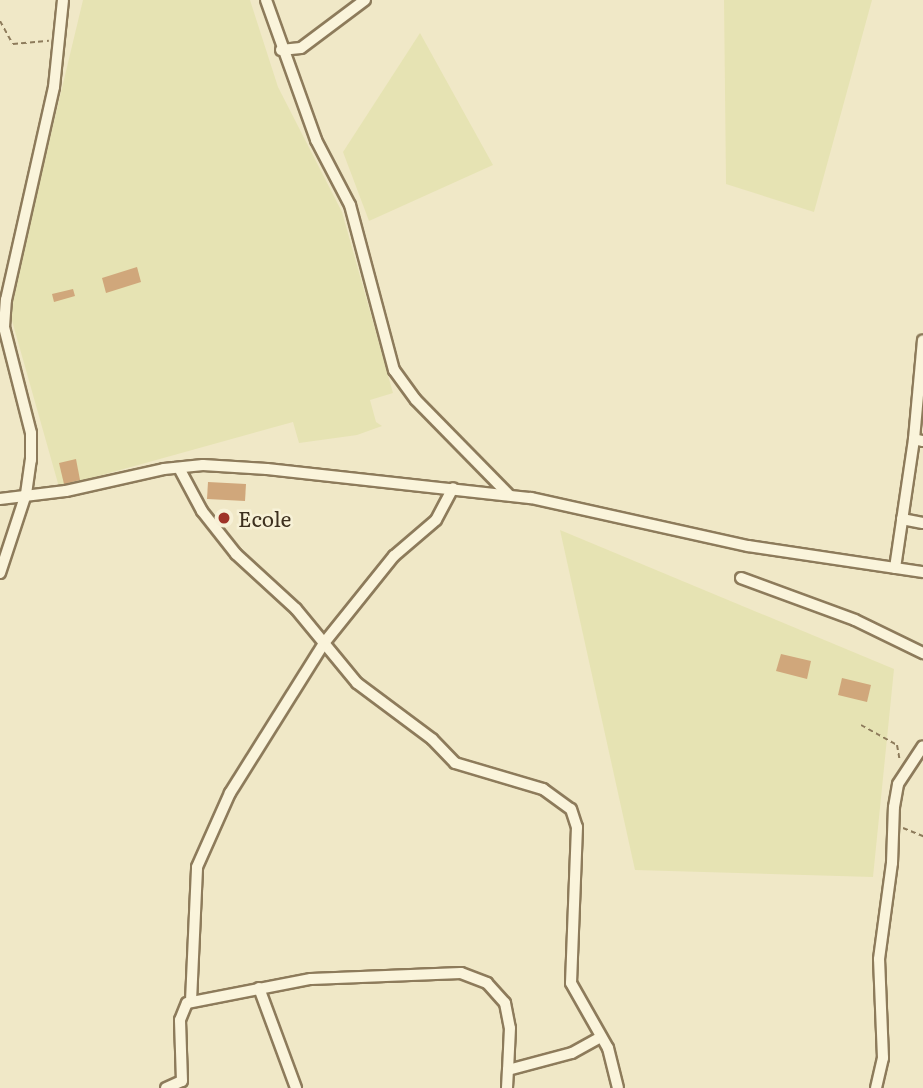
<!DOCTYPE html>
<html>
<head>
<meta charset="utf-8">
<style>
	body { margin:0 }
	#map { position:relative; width:923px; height:1088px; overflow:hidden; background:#f0e8c7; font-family:Literata,serif }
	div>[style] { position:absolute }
	.farmland>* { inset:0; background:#e6e3b3 }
	.building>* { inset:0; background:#d0a77b }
	.path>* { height:2px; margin-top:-1px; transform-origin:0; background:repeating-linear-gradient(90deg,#8d7b5b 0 5px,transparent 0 8.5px) }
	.roads { filter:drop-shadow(2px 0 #8d7b5b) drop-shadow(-2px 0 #8d7b5b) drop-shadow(0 2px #8d7b5b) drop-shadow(0 -2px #8d7b5b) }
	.minor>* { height:10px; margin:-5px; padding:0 5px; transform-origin:5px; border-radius:5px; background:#faf4db }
	.dots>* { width:19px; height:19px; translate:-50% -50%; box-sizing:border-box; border:4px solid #f7f1d7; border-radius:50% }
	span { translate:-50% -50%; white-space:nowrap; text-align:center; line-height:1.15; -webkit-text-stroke:5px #f7f1d7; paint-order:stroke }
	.poi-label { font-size:21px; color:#3d301f }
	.left { translate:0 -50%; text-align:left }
</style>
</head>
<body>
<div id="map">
	<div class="farmland">
		<div style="clip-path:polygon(83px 0,250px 0,278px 87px,342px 212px,393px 393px,370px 400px,376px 422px,382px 426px,357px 435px,299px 443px,293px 422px,59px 487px,9px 310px)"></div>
		<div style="clip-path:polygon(724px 0,872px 0,814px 212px,726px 184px)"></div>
		<div style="clip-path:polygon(420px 33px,493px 165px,369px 221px,343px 152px)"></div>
		<div style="clip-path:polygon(560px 530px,894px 669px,873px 877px,635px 870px)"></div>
	</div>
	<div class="building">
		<div style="clip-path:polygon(137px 267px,141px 282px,106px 293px,102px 278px)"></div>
		<div style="clip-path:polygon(73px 289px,75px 296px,54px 302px,52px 294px)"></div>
		<div style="clip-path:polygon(76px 459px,80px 480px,64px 484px,59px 463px)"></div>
		<div style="clip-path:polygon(208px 482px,246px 484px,245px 501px,207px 499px)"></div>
		<div style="clip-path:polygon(781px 654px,811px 661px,807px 679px,776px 671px)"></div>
		<div style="clip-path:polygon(842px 678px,871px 685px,867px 702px,838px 695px)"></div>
	</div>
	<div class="path">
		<div style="left:0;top:21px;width:26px;rotate:61deg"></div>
		<div style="left:13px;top:44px;width:36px;rotate:-5deg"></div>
		<div style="left:861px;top:725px;width:41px;rotate:29.1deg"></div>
		<div style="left:897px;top:745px;width:17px;rotate:80deg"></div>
		<div style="left:903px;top:828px;width:22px;rotate:22deg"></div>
	</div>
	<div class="roads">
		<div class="minor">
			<div style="left:266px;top:0;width:149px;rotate:70.3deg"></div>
			<div style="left:316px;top:140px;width:73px;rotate:62.4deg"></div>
			<div style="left:350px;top:205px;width:171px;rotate:75.1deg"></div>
			<div style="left:394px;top:370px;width:37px;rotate:54deg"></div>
			<div style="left:416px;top:400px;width:133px;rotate:45.6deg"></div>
			<div style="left:281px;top:50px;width:20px;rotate:-6deg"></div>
			<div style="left:301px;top:48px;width:80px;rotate:-36.9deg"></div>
			<div style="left:914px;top:439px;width:99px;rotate:-84.8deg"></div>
			<div style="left:179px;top:468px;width:49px;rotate:61.9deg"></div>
			<div style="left:202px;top:511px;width:55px;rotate:51.7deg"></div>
			<div style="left:236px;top:554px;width:81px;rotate:42.5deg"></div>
			<div style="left:296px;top:609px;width:96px;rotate:50.5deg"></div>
			<div style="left:357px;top:683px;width:94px;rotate:36.7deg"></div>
			<div style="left:432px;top:739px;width:33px;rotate:46deg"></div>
			<div style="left:455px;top:763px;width:92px;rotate:16.5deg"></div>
			<div style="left:543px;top:789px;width:34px;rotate:36deg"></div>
			<div style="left:571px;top:809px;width:19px;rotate:72deg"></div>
			<div style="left:577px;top:827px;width:156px;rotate:92.2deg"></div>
			<div style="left:571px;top:983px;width:75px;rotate:60.4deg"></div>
			<div style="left:608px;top:1048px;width:41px;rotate:76deg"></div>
			<div style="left:0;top:499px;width:66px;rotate:-6.9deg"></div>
			<div style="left:66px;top:491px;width:100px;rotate:-12.7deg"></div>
			<div style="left:164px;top:469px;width:39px;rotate:-6deg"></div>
			<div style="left:203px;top:465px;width:64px;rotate:3.6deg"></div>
			<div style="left:267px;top:469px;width:266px;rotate:6.3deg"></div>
			<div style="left:531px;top:498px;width:222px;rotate:12.5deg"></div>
			<div style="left:748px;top:546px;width:177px;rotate:8.5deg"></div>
			<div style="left:902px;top:519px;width:21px;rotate:11deg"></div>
			<div style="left:895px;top:568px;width:130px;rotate:-81.6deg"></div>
			<div style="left:914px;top:439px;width:9px;rotate:13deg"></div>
			<div style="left:0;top:573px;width:83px;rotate:-71.8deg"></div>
			<div style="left:26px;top:494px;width:34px;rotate:-82deg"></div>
			<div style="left:31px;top:460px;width:27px;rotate:-90deg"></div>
			<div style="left:31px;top:433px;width:109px;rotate:-104.3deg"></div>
			<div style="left:4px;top:327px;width:27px;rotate:-86deg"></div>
			<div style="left:6px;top:300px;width:218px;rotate:-77.3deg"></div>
			<div style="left:54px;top:87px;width:87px;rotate:-84.1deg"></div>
			<div style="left:741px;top:578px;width:121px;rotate:20.2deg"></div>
			<div style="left:855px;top:620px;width:76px;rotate:25.9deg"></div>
			<div style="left:259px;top:988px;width:107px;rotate:69.7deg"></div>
			<div style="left:191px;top:1001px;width:134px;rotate:-87.4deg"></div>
			<div style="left:197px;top:867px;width:81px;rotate:-66deg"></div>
			<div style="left:230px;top:793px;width:177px;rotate:-57.9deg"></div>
			<div style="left:324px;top:643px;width:112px;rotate:-51.2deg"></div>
			<div style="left:394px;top:556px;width:55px;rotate:-40.6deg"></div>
			<div style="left:436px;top:520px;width:36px;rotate:-62deg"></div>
			<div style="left:166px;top:1088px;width:17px;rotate:-24deg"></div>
			<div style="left:182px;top:1081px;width:61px;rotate:-91.9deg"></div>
			<div style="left:180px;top:1020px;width:18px;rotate:-68deg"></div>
			<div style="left:187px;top:1003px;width:126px;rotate:-11deg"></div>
			<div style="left:311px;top:979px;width:150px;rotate:-2.3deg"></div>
			<div style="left:461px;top:973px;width:28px;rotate:21deg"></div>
			<div style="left:487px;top:983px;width:27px;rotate:48deg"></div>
			<div style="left:505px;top:1003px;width:25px;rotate:79deg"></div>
			<div style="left:510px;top:1028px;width:42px;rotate:92.7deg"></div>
			<div style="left:508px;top:1070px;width:66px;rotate:-14.9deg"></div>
			<div style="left:572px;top:1053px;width:33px;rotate:-29deg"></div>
			<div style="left:507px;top:1088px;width:18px;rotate:-87deg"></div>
			<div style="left:876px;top:1088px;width:31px;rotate:-77deg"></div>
			<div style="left:883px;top:1058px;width:99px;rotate:-92.3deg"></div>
			<div style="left:879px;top:959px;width:97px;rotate:-82.3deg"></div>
			<div style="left:892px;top:863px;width:56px;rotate:-88deg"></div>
			<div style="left:894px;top:807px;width:23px;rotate:-80deg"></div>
			<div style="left:898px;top:784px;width:45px;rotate:-56.7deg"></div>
		</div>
	</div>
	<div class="dots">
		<div style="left:224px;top:518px;background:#9f3328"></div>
	</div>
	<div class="poi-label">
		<span class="left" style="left:238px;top:518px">Ecole</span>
	</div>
</div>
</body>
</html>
